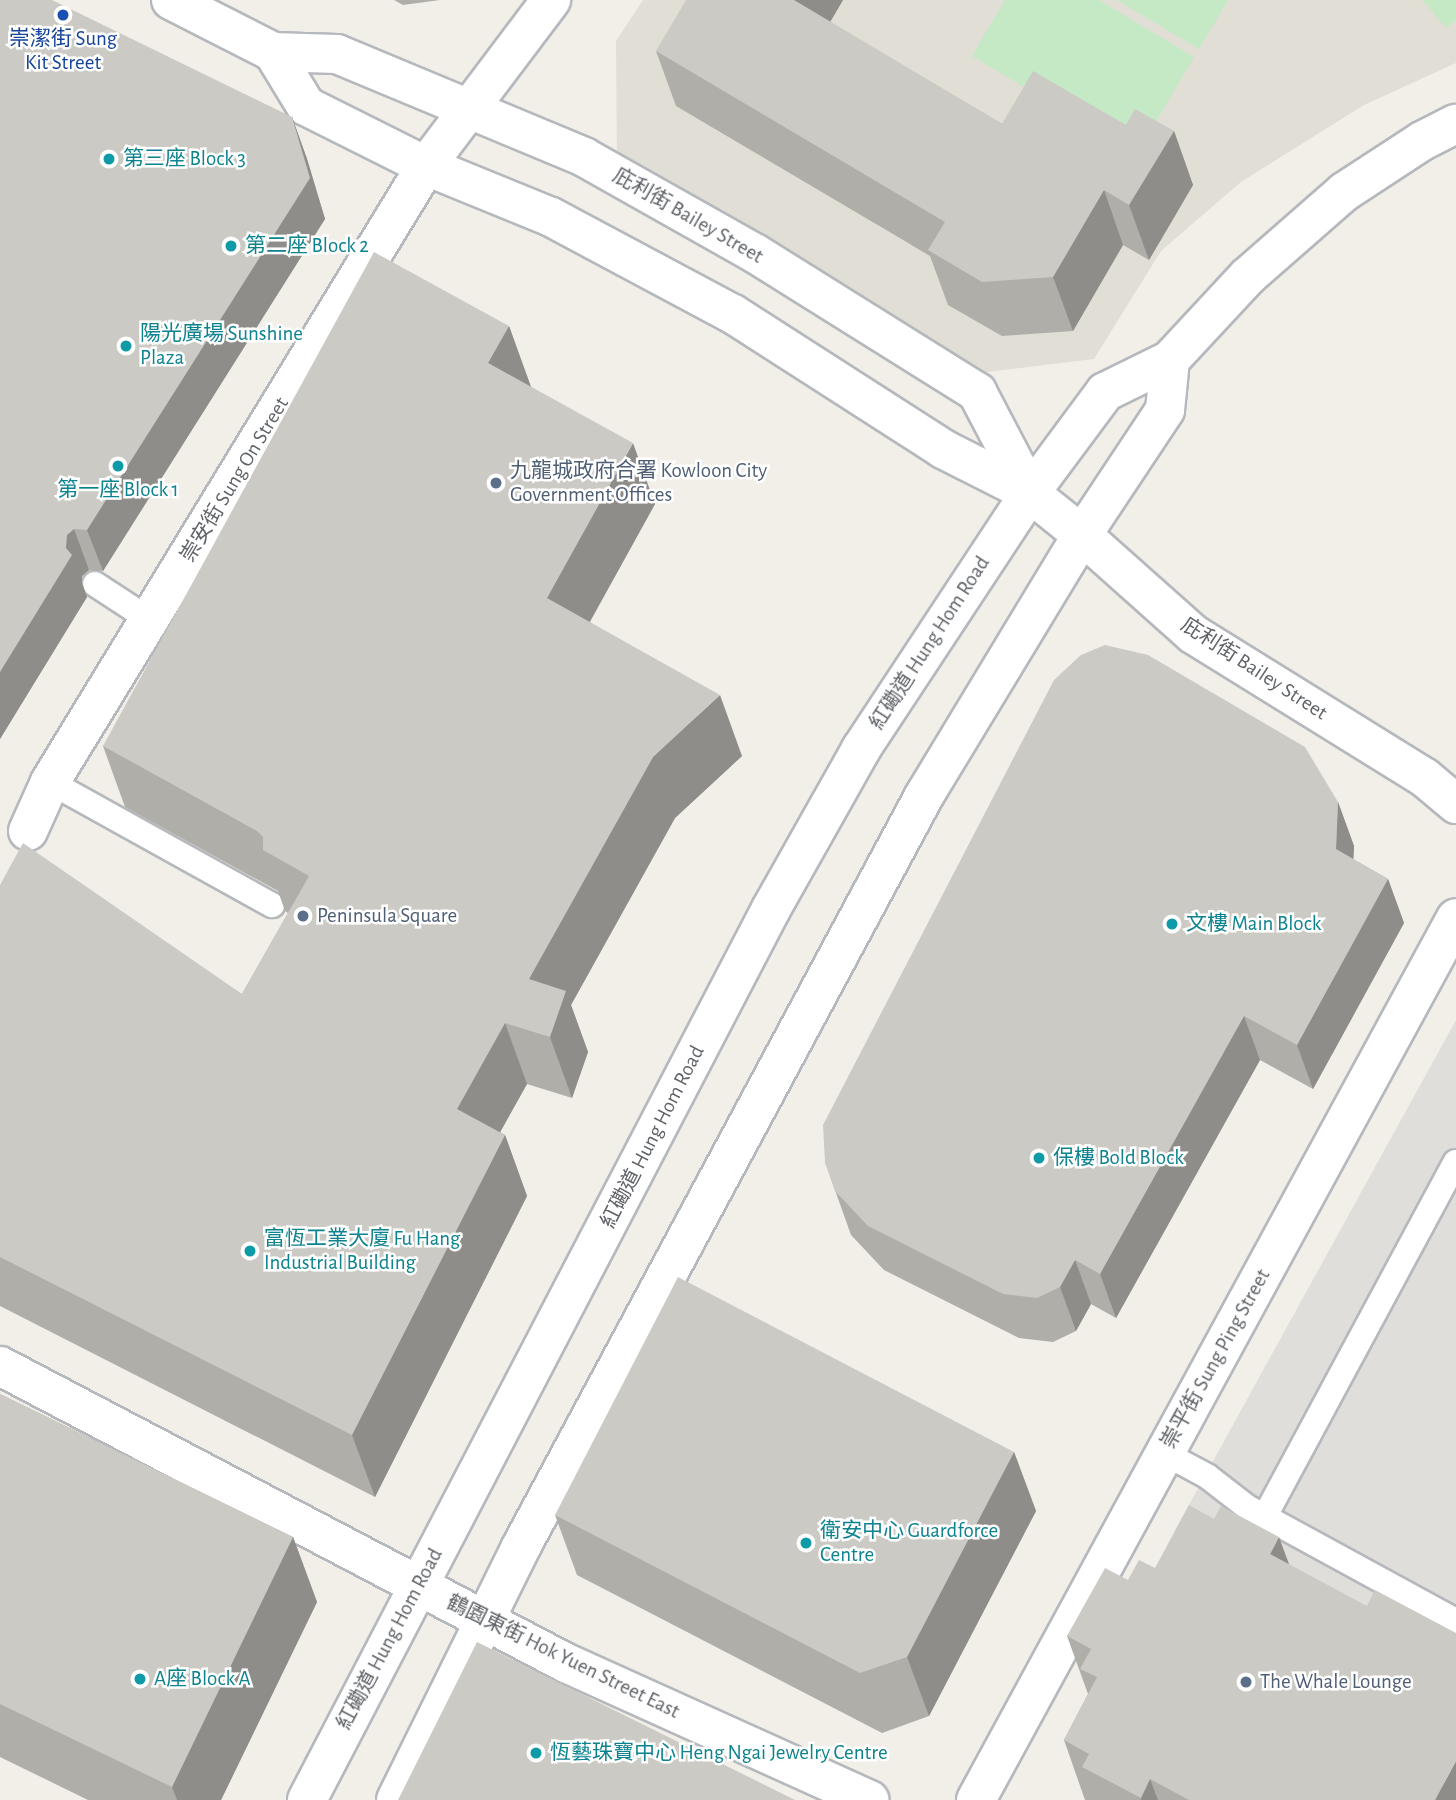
<!DOCTYPE html>
<html>
<head>
<meta charset="utf-8">
<style>
	body { margin:0 }
	#map { position:relative; width:1456px; height:1800px; overflow:hidden; background:#f1efe8; font-family:"Alegreya Sans","Noto Sans TC",sans-serif }
	div>[style] { position:absolute }
	.industrial>* { inset:0; background:#e0deda }
	.education>* { inset:0; background:#e1ded6 }
	.green>* { inset:0; background:#c5e8c5 }
	.roads { filter:drop-shadow(2px 0 #b5b8bc) drop-shadow(-2px 0 #b5b8bc) drop-shadow(0 2px #b5b8bc) drop-shadow(0 -2px #b5b8bc) }
	.lane>* { height:24px; margin:-12px; padding:0 12px; transform-origin:12px; border-radius:12px; background:#fff }
	.street>* { height:38px; margin:-19px; padding:0 19px; transform-origin:19px; border-radius:19px; background:#fff }
	.secondary>* { height:38px; margin:-19px; padding:0 19px; transform-origin:19px; border-radius:19px; background:#fff }
	.wall>* { inset:0; background:#afaea9 }
	.shaded-wall>* { inset:0; background:#8f8d8a }
	.building>* { inset:0; background:#cccac5 }
	.dots>* { width:19px; height:19px; translate:-50% -50%; box-sizing:border-box; border:4px solid #fff; border-radius:50% }
	span { translate:-50% -50%; white-space:nowrap; text-align:center; line-height:1.15; -webkit-text-stroke:5px #fff; paint-order:stroke }
	.transit-label { font-size:21px; color:#164399 }
	.culture-label { font-size:21px; color:#0d838f }
	.left { translate:0 -50%; text-align:left }
	.street-label { font-size:21px; color:#5f6368 }
	.service-label { font-size:21px; color:#4e5e75 }
</style>
</head>
<body>
<div id="map">
	<div class="industrial">
		<div style="clip-path:polygon(1456px 1020px,1456px 1686px,1174px 1532px)"></div>
	</div>
	<div class="education">
		<div style="clip-path:polygon(643px 0,1456px 0,1456px 63px,1364px 105px,1241px 182px,1161px 251px,1094px 359px,979px 373px,617px 165px,616px 41px)"></div>
	</div>
	<div class="green">
		<div style="clip-path:polygon(1005px 0,1099px 0,1194px 57px,1137px 154px,972px 56px)"></div>
		<div style="clip-path:polygon(1117px 0,1228px 0,1199px 49px)"></div>
		<div style="clip-path:polygon(1422px 0,1456px 0,1456px 20px,1446px 28px)"></div>
	</div>
	<div class="roads">
		<div class="lane">
			<div style="left:95px;top:584px;width:66px;rotate:33.2deg"></div>
			<div style="left:50px;top:782px;width:254px;rotate:29deg"></div>
			<div style="left:1164px;top:1453px;width:49px;rotate:28.1deg"></div>
			<div style="left:1207px;top:1476px;width:51px;rotate:37.8deg"></div>
			<div style="left:1247px;top:1507px;width:238px;rotate:28.6deg"></div>
			<div style="left:1265px;top:1516px;width:402px;rotate:-61.7deg"></div>
		</div>
		<div class="street">
			<div style="left:1082px;top:535px;width:149px;rotate:41.7deg"></div>
			<div style="left:1193px;top:634px;width:272px;rotate:31.8deg"></div>
			<div style="left:1424px;top:777px;width:42px;rotate:40.2deg"></div>
			<div style="left:28px;top:831px;width:54px;rotate:-65.8deg"></div>
			<div style="left:50px;top:782px;width:722px;rotate:-58.6deg"></div>
			<div style="left:426px;top:166px;width:208px;rotate:-53deg"></div>
			<div style="left:0;top:1366px;width:639px;rotate:27.69deg"></div>
			<div style="left:566px;top:1663px;width:333px;rotate:24.3deg"></div>
			<div style="left:976px;top:1800px;width:1004px;rotate:-61.44deg"></div>
		</div>
		<div class="secondary">
			<div style="left:171px;top:0;width:114px;rotate:27deg"></div>
			<div style="left:273px;top:52px;width:64px;rotate:1.8deg"></div>
			<div style="left:337px;top:54px;width:268px;rotate:22.6deg"></div>
			<div style="left:584px;top:157px;width:197px;rotate:29.4deg"></div>
			<div style="left:756px;top:254px;width:261px;rotate:32deg"></div>
			<div style="left:977px;top:392px;width:114px;rotate:62.3deg"></div>
			<div style="left:273px;top:52px;width:63px;rotate:58.6deg"></div>
			<div style="left:306px;top:106px;width:134px;rotate:26.6deg"></div>
			<div style="left:426px;top:166px;width:135px;rotate:22.2deg"></div>
			<div style="left:551px;top:217px;width:206px;rotate:28.1deg"></div>
			<div style="left:733px;top:314px;width:250px;rotate:32.7deg"></div>
			<div style="left:943px;top:449px;width:97px;rotate:26.8deg"></div>
			<div style="left:1030px;top:493px;width:67px;rotate:38.9deg"></div>
			<div style="left:307px;top:1800px;width:1005px;rotate:-62.49deg"></div>
			<div style="left:771px;top:909px;width:184px;rotate:-60.6deg"></div>
			<div style="left:861px;top:749px;width:307px;rotate:-56.6deg"></div>
			<div style="left:1030px;top:493px;width:126px;rotate:-53.4deg"></div>
			<div style="left:1105px;top:392px;width:72px;rotate:-26.2deg"></div>
			<div style="left:1170px;top:360px;width:113px;rotate:-47.1deg"></div>
			<div style="left:1247px;top:277px;width:129px;rotate:-41.2deg"></div>
			<div style="left:1344px;top:192px;width:93px;rotate:-33.2deg"></div>
			<div style="left:1422px;top:141px;width:38px;rotate:-27deg"></div>
			<div style="left:396px;top:1800px;width:282px;rotate:-63.7deg"></div>
			<div style="left:521px;top:1547px;width:852px;rotate:-61.78deg"></div>
			<div style="left:924px;top:796px;width:305px;rotate:-58.8deg"></div>
			<div style="left:1082px;top:535px;width:150px;rotate:-56.4deg"></div>
			<div style="left:1165px;top:410px;width:50px;rotate:-84.3deg"></div>
		</div>
	</div>
	<div class="wall">
		<div style="clip-path:polygon(0 0,292px 117px,307px 159px,325px 219px,103px 571px,89px 570px,82px 576px,82px 583px,87px 597px,0 739px)"></div>
		<div style="clip-path:polygon(394px 0,440px 0,403px 5px)"></div>
		<div style="clip-path:polygon(843px 0,830px 22px,1002px 124px,1126px 125px,1174px 131px,1193px 185px,1149px 260px,1123px 245px,1073px 331px,1002px 336px,948px 305px,930px 256px,676px 106px,656px 51px)"></div>
		<div style="clip-path:polygon(509px 326px,531px 387px,655px 504px,590px 622px,742px 756px,675px 818px,571px 1005px,588px 1052px,572px 1098px,527px 1084px,500px 1132px,505px 1135px,527px 1196px,375px 1497px,0 1306px,0 885px,242px 994px,288px 913px,285px 911px,278px 891px,125px 807px,103px 746px)"></div>
		<div style="clip-path:polygon(1338px 802px,1354px 846px,1353px 859px,1388px 879px,1404px 923px,1313px 1089px,1260px 1060px,1116px 1318px,1091px 1304px,1076px 1331px,1053px 1342px,1019px 1338px,884px 1270px,851px 1235px,825px 1162px)"></div>
		<div style="clip-path:polygon(0 1394px,293px 1537px,317px 1602px,221px 1800px,88px 1800px,0 1757px)"></div>
		<div style="clip-path:polygon(1014px 1452px,1036px 1511px,929px 1716px,882px 1733px,577px 1575px,555px 1515px)"></div>
		<div style="clip-path:polygon(1289px 1565px,1456px 1800px,1085px 1800px,1064px 1740px,1088px 1694px,1067px 1636px,1128px 1580px,1155px 1568px)"></div>
	</div>
	<div class="shaded-wall">
		<div style="clip-path:polygon(793px 0,843px 0,812px 53px)"></div>
		<div style="clip-path:polygon(292px 117px,307px 159px,325px 219px,103px 571px,87px 530px)"></div>
		<div style="clip-path:polygon(1174px 131px,1193px 185px,1149px 260px,1129px 205px)"></div>
		<div style="clip-path:polygon(1104px 190px,1123px 245px,1073px 331px,1053px 277px)"></div>
		<div style="clip-path:polygon(509px 326px,531px 387px,488px 363px)"></div>
		<div style="clip-path:polygon(633px 443px,655px 504px,569px 659px,547px 598px)"></div>
		<div style="clip-path:polygon(74px 529px,89px 570px,82px 576px,82px 583px,87px 597px,0 739px,0 672px,67px 535px)"></div>
		<div style="clip-path:polygon(720px 695px,742px 756px,675px 818px,571px 1005px,588px 1052px,572px 1098px,529px 979px,653px 757px)"></div>
		<div style="clip-path:polygon(1338px 802px,1354px 846px,1352px 893px,1336px 849px)"></div>
		<div style="clip-path:polygon(1388px 879px,1404px 923px,1313px 1089px,1297px 1045px)"></div>
		<div style="clip-path:polygon(1244px 1016px,1260px 1060px,1116px 1318px,1100px 1274px)"></div>
		<div style="clip-path:polygon(505px 1023px,527px 1084px,479px 1170px,457px 1109px)"></div>
		<div style="clip-path:polygon(505px 1135px,527px 1196px,375px 1497px,352px 1435px)"></div>
		<div style="clip-path:polygon(1075px 1260px,1091px 1304px,1076px 1331px,1060px 1287px)"></div>
		<div style="clip-path:polygon(1014px 1452px,1036px 1511px,929px 1716px,907px 1657px)"></div>
		<div style="clip-path:polygon(293px 1537px,317px 1602px,221px 1800px,177px 1800px,172px 1787px)"></div>
		<div style="clip-path:polygon(1279px 1537px,1303px 1602px,1270px 1554px)"></div>
		<div style="clip-path:polygon(1456px 1761px,1456px 1800px,1435px 1800px)"></div>
		<div style="clip-path:polygon(1150px 1779px,1158px 1800px,1141px 1800px,1141px 1798px)"></div>
	</div>
	<div class="building">
		<div style="clip-path:polygon(0 0,52px 0,292px 117px,310px 178px,87px 530px,74px 529px,67px 535px,66px 548px,72px 555px,0 672px)"></div>
		<div style="clip-path:polygon(686px 0,794px 0,1002px 124px,1033px 71px,1126px 125px,1135px 109px,1174px 131px,1129px 205px,1104px 190px,1053px 277px,982px 282px,928px 250px,945px 222px,656px 51px)"></div>
		<div style="clip-path:polygon(374px 252px,509px 326px,488px 363px,633px 443px,547px 598px,720px 695px,653px 757px,529px 979px,566px 991px,550px 1037px,505px 1023px,457px 1109px,505px 1135px,352px 1435px,0 1257px,0 885px,23px 843px,242px 994px,309px 876px,263px 850px,263px 837px,257px 831px,103px 746px)"></div>
		<div style="clip-path:polygon(1105px 645px,1148px 655px,1305px 747px,1338px 802px,1336px 849px,1388px 879px,1297px 1045px,1244px 1016px,1100px 1274px,1075px 1260px,1060px 1287px,1037px 1298px,1003px 1294px,868px 1226px,835px 1191px,825px 1162px,823px 1125px,1054px 680px,1081px 655px)"></div>
		<div style="clip-path:polygon(678px 1277px,1014px 1452px,907px 1657px,860px 1673px,555px 1515px)"></div>
		<div style="clip-path:polygon(0 1394px,293px 1537px,172px 1787px,0 1704px)"></div>
		<div style="clip-path:polygon(1189px 1505px,1214px 1519px,1221px 1506px,1279px 1537px,1270px 1554px,1367px 1606px,1375px 1590px,1456px 1633px,1456px 1761px,1435px 1800px,1189px 1800px,1150px 1779px,1141px 1798px,1082px 1767px,1089px 1754px,1064px 1740px,1097px 1677px,1080px 1669px,1091px 1649px,1067px 1636px,1105px 1568px,1128px 1580px,1139px 1560px,1155px 1568px)"></div>
		<div style="clip-path:polygon(477px 1642px,795px 1800px,398px 1800px)"></div>
	</div>
	<div class="dots">
		<div style="left:63px;top:15px;background:#1a4fb4"></div>
		<div style="left:109px;top:159px;background:#0f9aa8"></div>
		<div style="left:231px;top:246px;background:#0f9aa8"></div>
		<div style="left:126px;top:346px;background:#0f9aa8"></div>
		<div style="left:118px;top:466px;background:#0f9aa8"></div>
		<div style="left:496px;top:483px;background:#5c6f8a"></div>
		<div style="left:303px;top:916px;background:#5c6f8a"></div>
		<div style="left:1172px;top:924px;background:#0f9aa8"></div>
		<div style="left:1039px;top:1158px;background:#0f9aa8"></div>
		<div style="left:250px;top:1251px;background:#0f9aa8"></div>
		<div style="left:806px;top:1543px;background:#0f9aa8"></div>
		<div style="left:140px;top:1679px;background:#0f9aa8"></div>
		<div style="left:1246px;top:1682px;background:#5c6f8a"></div>
		<div style="left:536px;top:1753px;background:#0f9aa8"></div>
	</div>
	<div class="transit-label">
		<span style="left:63px;top:51px">崇潔街 Sung<br>Kit Street</span>
	</div>
	<div class="culture-label">
		<span class="left" style="left:123px;top:159px">第三座 Block 3</span>
		<span class="left" style="left:245px;top:246px">第二座 Block 2</span>
		<span class="left" style="left:140px;top:346px">陽光廣場 Sunshine<br>Plaza</span>
		<span style="left:118px;top:490px">第一座 Block 1</span>
		<span class="left" style="left:1186px;top:924px">文樓 Main Block</span>
		<span class="left" style="left:1053px;top:1158px">保樓 Bold Block</span>
		<span class="left" style="left:264px;top:1251px">富恆工業大廈 Fu Hang<br>Industrial Building</span>
		<span class="left" style="left:820px;top:1543px">衛安中心 Guardforce<br>Centre</span>
		<span class="left" style="left:154px;top:1679px">A座 Block A</span>
		<span class="left" style="left:550px;top:1753px">恆藝珠寶中心 Heng Ngai Jewelry Centre</span>
	</div>
	<div class="street-label">
		<span style="left:688px;top:216px;rotate:30deg">庇利街 Bailey Street</span>
		<span style="left:235px;top:480px;rotate:-59deg">崇安街 Sung On Street</span>
		<span style="left:930px;top:643px;rotate:-57deg">紅磡道 Hung Hom Road</span>
		<span style="left:1254px;top:669px;rotate:33deg">庇利街 Bailey Street</span>
		<span style="left:653px;top:1137px;rotate:-63deg">紅磡道 Hung Hom Road</span>
		<span style="left:1216px;top:1359px;rotate:-61deg">崇平街 Sung Ping Street</span>
		<span style="left:390px;top:1639px;rotate:-62deg">紅磡道 Hung Hom Road</span>
		<span style="left:563px;top:1657px;rotate:26deg">鶴園東街 Hok Yuen Street East</span>
	</div>
	<div class="service-label">
		<span class="left" style="left:510px;top:483px">九龍城政府合署 Kowloon City<br>Government Offices</span>
		<span class="left" style="left:317px;top:916px">Peninsula Square</span>
		<span class="left" style="left:1260px;top:1682px">The Whale Lounge</span>
	</div>
</div>
</body>
</html>
